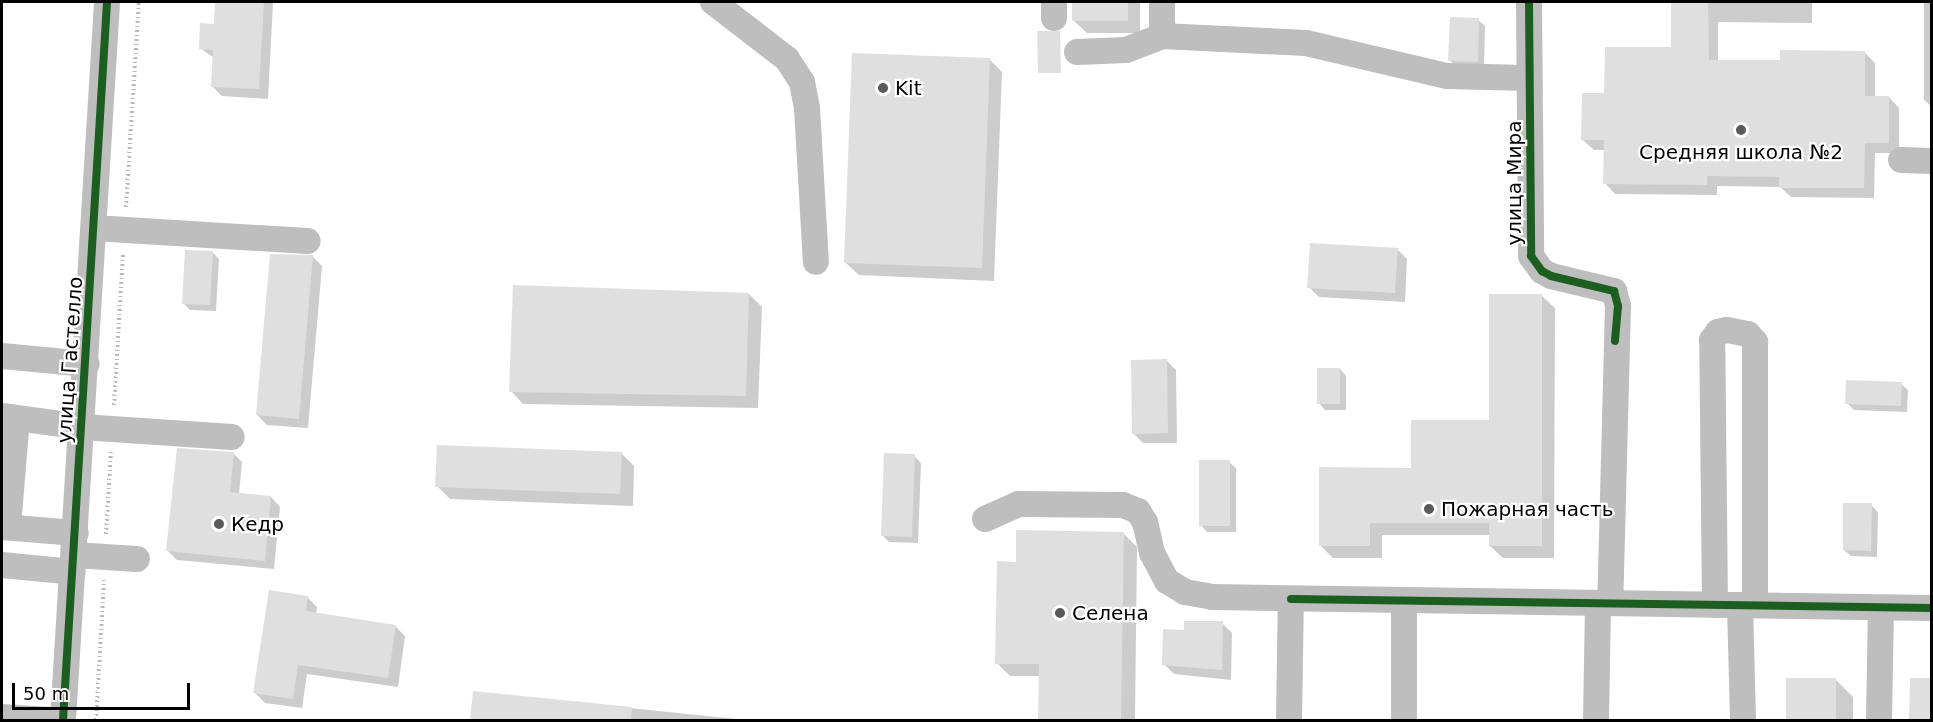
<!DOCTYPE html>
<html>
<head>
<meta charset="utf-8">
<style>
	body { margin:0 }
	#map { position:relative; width:1933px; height:722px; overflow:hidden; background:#fff; font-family:"DejaVu Sans",sans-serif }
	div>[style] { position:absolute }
	.shadow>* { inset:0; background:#0003 }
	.building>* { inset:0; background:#dfdfdf }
	.path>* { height:4px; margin-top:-2px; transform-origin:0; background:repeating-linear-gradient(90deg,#b9b9b9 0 1.5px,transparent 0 4.5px) }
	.minor>* { height:26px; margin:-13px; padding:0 13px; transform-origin:13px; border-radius:13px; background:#bebebe }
	.cycleway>* { height:8px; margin:-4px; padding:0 4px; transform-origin:4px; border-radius:4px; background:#1b5e20 }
	.dots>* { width:16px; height:16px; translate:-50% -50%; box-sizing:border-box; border:3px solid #fff; border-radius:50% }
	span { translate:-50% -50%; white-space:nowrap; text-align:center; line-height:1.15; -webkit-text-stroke:4.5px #fff; paint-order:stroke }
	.poi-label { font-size:20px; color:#000 }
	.left { translate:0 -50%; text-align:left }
	.street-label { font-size:20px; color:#000 }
	.frame { position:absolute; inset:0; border:3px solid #000; pointer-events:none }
	.scale { position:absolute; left:12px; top:683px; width:178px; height:27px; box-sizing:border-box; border:3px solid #000; border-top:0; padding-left:8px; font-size:18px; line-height:21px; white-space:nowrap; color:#000; -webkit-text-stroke:4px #fff; paint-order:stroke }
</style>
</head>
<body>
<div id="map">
	<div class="shadow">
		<div style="clip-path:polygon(217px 2px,273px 3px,268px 99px,222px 96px,212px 86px,214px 58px,200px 48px,215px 25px)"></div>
		<div style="clip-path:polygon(1074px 2px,1140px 2px,1140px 33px,1087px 33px,1074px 21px)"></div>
		<div style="clip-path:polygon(1673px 2px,1812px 2px,1812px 23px,1718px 22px,1718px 61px,1781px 62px,1865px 53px,1875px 63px,1875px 97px,1889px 97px,1899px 108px,1899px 153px,1875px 153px,1874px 198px,1791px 197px,1780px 187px,1717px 186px,1717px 195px,1615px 194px,1605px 183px,1605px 150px,1594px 150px,1583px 140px,1606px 94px,1672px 49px)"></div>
		<div style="clip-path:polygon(1924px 2px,1932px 2px,1932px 107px,1924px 100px)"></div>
		<div style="clip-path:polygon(1478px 20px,1485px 26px,1484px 68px,1456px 67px,1450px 60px)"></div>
		<div style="clip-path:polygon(989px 59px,1002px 72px,994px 281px,859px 275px,846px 263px)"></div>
		<div style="clip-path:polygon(1397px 249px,1407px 259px,1405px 302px,1319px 297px,1309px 287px)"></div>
		<div style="clip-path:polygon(213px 253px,219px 259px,216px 311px,190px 310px,183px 303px)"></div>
		<div style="clip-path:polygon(312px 256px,322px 266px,308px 428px,267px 425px,257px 415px)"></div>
		<div style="clip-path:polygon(749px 294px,762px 307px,758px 408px,523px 404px,511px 391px)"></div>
		<div style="clip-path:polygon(1542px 296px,1555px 308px,1554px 558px,1503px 558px,1490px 546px,1490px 535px,1382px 535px,1382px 558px,1333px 558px,1320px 545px,1412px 469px,1490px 421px)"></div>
		<div style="clip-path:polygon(1166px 360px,1176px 370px,1177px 443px,1143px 443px,1133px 433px)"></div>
		<div style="clip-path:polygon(1340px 369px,1346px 376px,1346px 410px,1325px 410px,1319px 403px)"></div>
		<div style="clip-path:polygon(1901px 384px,1908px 390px,1907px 412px,1854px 410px,1847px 403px)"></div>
		<div style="clip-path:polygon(233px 453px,242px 462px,239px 494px,271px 497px,280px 507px,274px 569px,177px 560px,168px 551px)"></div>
		<div style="clip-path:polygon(621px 453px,634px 466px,633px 506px,450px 499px,437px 486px)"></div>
		<div style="clip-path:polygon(914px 456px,921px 463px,918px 543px,889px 542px,883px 536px)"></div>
		<div style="clip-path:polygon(1229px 462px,1236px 468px,1236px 532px,1207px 532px,1201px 525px)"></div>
		<div style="clip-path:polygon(1871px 505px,1878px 512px,1877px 557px,1851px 556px,1844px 550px)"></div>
		<div style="clip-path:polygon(1124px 534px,1137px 547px,1135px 720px,1040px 720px,1040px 676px,1010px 676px,997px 663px,1017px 563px)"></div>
		<div style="clip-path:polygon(307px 597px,317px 607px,316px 614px,395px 626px,405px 636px,398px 687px,307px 674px,302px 708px,265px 703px,255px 693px)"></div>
		<div style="clip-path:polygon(1222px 623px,1232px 633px,1231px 680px,1174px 674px,1164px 664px,1185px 631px)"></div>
		<div style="clip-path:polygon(1788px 679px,1836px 680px,1853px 697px,1853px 720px,1788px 720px)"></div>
		<div style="clip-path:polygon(474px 692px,746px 720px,472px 720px)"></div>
	</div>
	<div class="building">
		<div style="clip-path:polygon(215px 2px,264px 2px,259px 89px,211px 87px,213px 50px,199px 49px,200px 23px,214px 24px)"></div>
		<div style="clip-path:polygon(1072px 2px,1128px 2px,1128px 21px,1072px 21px)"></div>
		<div style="clip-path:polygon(1671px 2px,1708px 2px,1709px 60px,1780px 60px,1780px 50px,1865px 51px,1865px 96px,1889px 96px,1889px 143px,1865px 143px,1864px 188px,1779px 188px,1779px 177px,1707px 176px,1707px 185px,1603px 184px,1604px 140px,1581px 140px,1582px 93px,1604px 93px,1605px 47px,1671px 47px)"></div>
		<div style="clip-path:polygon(1450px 17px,1479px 18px,1478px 62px,1448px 61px)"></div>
		<div style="clip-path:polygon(1037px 31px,1060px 31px,1061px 73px,1038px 73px)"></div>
		<div style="clip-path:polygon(852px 53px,990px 58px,982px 268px,844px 263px)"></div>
		<div style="clip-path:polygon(1310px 243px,1398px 248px,1395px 293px,1307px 288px)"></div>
		<div style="clip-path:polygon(185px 250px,213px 251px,210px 305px,182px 304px)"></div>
		<div style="clip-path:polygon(270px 254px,313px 255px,299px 419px,256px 415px)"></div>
		<div style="clip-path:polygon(513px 285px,749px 293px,746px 396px,509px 392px)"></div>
		<div style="clip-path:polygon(1489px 294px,1542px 294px,1542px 546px,1489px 546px,1489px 523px,1370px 523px,1370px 546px,1319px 546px,1319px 467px,1411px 468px,1411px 420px,1489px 420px)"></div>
		<div style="clip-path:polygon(1167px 359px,1168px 433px,1132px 434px,1131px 360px)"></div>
		<div style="clip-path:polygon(1317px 368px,1340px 368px,1340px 404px,1317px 404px)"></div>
		<div style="clip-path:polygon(1846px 380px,1902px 382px,1901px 406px,1845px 404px)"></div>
		<div style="clip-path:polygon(437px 445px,622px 452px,620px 494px,435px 487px)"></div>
		<div style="clip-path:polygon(177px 448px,234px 452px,230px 492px,271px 496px,265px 561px,166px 551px)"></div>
		<div style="clip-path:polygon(884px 453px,915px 454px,912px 537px,881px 536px)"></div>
		<div style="clip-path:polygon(1199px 460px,1230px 460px,1230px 526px,1199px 526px)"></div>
		<div style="clip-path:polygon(1843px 503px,1872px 503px,1871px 551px,1843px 550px)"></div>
		<div style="clip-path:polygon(1016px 530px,1124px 532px,1121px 720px,1038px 720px,1039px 664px,995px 664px,997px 561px,1016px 562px)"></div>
		<div style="clip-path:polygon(269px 590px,308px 596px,306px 611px,396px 625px,388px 678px,298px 665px,293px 699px,253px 693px)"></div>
		<div style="clip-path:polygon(1184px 621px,1223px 621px,1222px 670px,1162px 665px,1163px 629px,1184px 630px)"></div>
		<div style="clip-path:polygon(1786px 678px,1836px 678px,1836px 720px,1786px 720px)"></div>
		<div style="clip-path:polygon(1910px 678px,1932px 678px,1932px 720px,1909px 720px)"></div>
		<div style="clip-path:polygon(473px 691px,632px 707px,631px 720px,470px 720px)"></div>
	</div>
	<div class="path">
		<div style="left:126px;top:207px;width:205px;rotate:-86.4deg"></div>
		<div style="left:114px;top:405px;width:151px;rotate:-86.6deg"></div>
		<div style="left:106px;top:534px;width:83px;rotate:-86.6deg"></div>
		<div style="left:96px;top:720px;width:140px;rotate:-86.7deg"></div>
	</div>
	<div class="minor">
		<div style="left:713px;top:2px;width:93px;rotate:37.6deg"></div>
		<div style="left:787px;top:59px;width:27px;rotate:57deg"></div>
		<div style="left:802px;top:82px;width:26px;rotate:79deg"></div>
		<div style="left:807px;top:108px;width:154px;rotate:86.7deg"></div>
		<div style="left:1054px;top:2px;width:16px;rotate:90deg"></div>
		<div style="left:1529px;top:2px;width:254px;rotate:89.5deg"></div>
		<div style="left:1531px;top:256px;width:19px;rotate:54deg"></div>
		<div style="left:1542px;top:271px;width:10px;rotate:29deg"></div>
		<div style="left:1551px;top:276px;width:65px;rotate:13.4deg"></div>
		<div style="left:1614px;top:291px;width:16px;rotate:75deg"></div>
		<div style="left:1618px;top:306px;width:297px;rotate:91.5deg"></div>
		<div style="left:1162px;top:36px;width:34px;rotate:-90deg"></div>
		<div style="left:1077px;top:52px;width:49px;rotate:-2.3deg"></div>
		<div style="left:1126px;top:50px;width:39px;rotate:-21deg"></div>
		<div style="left:1162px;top:36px;width:144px;rotate:2.8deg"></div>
		<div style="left:1306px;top:43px;width:145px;rotate:13.2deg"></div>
		<div style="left:1447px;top:76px;width:82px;rotate:1.4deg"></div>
		<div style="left:1901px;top:160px;width:31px;rotate:2deg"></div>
		<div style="left:94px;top:228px;width:214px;rotate:3.5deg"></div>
		<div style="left:2px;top:356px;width:85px;rotate:5.4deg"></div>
		<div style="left:2px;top:416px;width:81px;rotate:7.8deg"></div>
		<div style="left:82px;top:427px;width:150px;rotate:3.8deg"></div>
		<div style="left:985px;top:519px;width:36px;rotate:-24deg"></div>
		<div style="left:1018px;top:504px;width:105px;rotate:0.5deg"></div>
		<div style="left:1123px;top:505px;width:16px;rotate:22deg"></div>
		<div style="left:1138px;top:511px;width:13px;rotate:58deg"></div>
		<div style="left:1145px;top:522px;width:32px;rotate:77deg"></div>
		<div style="left:1152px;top:553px;width:32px;rotate:62deg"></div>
		<div style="left:1167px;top:581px;width:21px;rotate:31deg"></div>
		<div style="left:1185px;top:592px;width:27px;rotate:10deg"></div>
		<div style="left:1212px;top:597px;width:720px;rotate:0.88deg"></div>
		<div style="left:2px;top:527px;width:74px;rotate:4.6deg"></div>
		<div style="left:8px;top:527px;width:109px;rotate:-85.3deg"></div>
		<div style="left:74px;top:555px;width:63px;rotate:3.6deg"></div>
		<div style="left:2px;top:565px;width:71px;rotate:5.6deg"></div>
		<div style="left:1715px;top:605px;width:265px;rotate:-90.6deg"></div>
		<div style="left:1712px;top:340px;width:10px;rotate:-53deg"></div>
		<div style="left:1718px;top:332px;width:9px;rotate:-13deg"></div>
		<div style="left:1727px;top:330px;width:21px;rotate:11deg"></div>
		<div style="left:1748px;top:334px;width:11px;rotate:49deg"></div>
		<div style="left:1755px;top:342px;width:263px;rotate:90deg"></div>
		<div style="left:1740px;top:605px;width:115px;rotate:88.5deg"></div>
		<div style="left:2px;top:717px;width:50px;rotate:3.4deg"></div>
		<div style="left:63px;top:720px;width:719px;rotate:-86.49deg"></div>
		<div style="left:1289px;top:720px;width:121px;rotate:-89.1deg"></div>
		<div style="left:1404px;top:720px;width:119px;rotate:-90deg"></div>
		<div style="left:1596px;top:720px;width:117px;rotate:-89deg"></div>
		<div style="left:1879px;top:720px;width:112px;rotate:-89deg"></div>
	</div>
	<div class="cycleway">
		<div style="left:1529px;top:2px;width:254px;rotate:89.5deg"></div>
		<div style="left:1531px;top:256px;width:19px;rotate:54deg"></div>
		<div style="left:1542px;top:271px;width:10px;rotate:29deg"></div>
		<div style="left:1551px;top:276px;width:65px;rotate:13.4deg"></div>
		<div style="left:1614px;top:291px;width:16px;rotate:75deg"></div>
		<div style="left:1618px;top:306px;width:35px;rotate:95deg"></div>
		<div style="left:1291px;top:599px;width:641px;rotate:0.8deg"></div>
		<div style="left:63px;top:720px;width:719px;rotate:-86.49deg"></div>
	</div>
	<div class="dots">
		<div style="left:883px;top:88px;background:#595959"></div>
		<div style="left:1741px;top:130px;background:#595959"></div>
		<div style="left:1429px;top:509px;background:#595959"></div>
		<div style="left:219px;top:524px;background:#595959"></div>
		<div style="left:1060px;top:613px;background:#595959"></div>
	</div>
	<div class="poi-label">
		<span class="left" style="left:895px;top:88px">Kit</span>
		<span style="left:1741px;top:152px">Средняя школа №2</span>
		<span class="left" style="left:1441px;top:509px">Пожарная часть</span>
		<span class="left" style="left:231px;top:524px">Кедр</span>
		<span class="left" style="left:1072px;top:613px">Селена</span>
	</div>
	<div class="street-label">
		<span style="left:1514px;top:183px;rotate:-90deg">улица Мира</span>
		<span style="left:70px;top:360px;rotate:-86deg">улица Гастелло</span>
	</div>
	<div class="frame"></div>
	<div class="scale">50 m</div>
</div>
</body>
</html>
